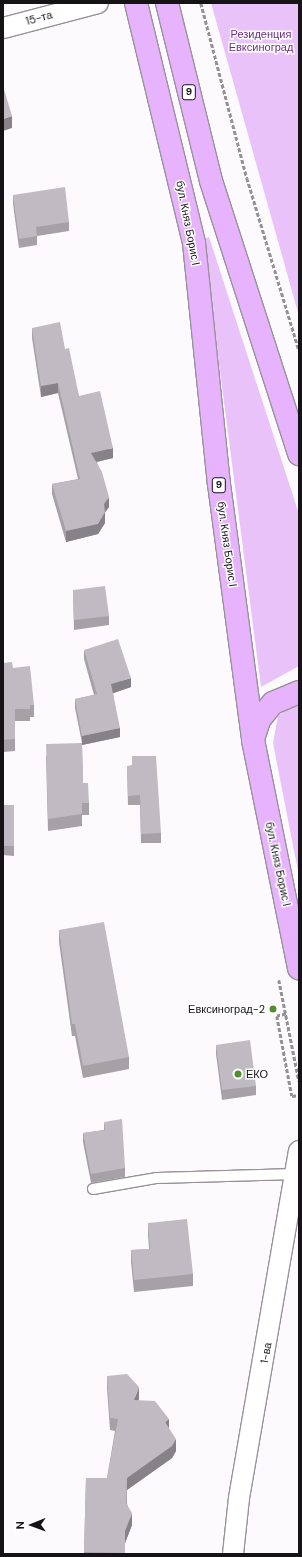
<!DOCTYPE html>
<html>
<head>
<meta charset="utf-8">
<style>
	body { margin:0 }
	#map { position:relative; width:302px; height:1557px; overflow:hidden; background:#fdfafe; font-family:"DM Sans",sans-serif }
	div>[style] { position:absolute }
	.green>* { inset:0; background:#e9c2f9 }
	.path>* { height:2.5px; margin-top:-1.25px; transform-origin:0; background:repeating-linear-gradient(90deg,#949195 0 4px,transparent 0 6px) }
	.roads { filter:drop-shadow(1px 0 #979299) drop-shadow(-1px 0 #979299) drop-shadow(0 1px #979299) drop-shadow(0 -1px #979299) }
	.lane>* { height:10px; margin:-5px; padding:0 5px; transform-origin:5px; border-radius:5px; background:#fff }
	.street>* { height:20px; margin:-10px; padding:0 10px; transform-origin:10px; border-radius:10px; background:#fff }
	.highway>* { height:22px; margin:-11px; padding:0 11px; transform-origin:11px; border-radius:11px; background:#e7b3fc }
	.wall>* { inset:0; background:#a5a1a7 }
	.shaded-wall>* { inset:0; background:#868388 }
	.building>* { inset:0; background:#c0bbc2 }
	.dots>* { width:11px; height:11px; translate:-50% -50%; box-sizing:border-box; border:2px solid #fff; border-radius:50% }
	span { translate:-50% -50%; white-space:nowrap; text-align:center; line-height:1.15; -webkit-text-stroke:3px #fff; paint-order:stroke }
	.shield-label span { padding:1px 3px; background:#fff; border:1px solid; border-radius:3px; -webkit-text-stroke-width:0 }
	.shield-label { font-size:10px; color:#151316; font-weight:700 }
	.street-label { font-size:11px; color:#151316 }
	.park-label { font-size:11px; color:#6d2d84 }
	.poi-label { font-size:11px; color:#151316 }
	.right { translate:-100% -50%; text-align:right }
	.left { translate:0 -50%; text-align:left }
	.frame { position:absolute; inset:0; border:4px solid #151316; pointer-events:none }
	.north { position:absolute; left:12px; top:1505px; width:40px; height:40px; -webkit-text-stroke:3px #fff; paint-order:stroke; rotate:269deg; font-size:11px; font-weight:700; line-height:16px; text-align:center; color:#151316 }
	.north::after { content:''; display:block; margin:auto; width:14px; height:18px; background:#151316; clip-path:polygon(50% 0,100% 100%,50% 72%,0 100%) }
</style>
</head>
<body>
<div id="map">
	<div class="green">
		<div style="clip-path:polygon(211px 3px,299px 3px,299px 316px)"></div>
		<div style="clip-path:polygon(209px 237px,299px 514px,299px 666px,261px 687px,203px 240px)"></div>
		<div style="clip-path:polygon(299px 700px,299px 876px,273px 743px,278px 716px)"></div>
	</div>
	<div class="path">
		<div style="left:201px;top:3px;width:181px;rotate:75.3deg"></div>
		<div style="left:247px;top:178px;width:180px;rotate:73.2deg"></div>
		<div style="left:279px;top:980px;width:103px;rotate:78.8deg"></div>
		<div style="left:286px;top:1014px;width:9px;rotate:167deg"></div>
		<div style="left:277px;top:1016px;width:81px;rotate:79.4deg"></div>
		<div style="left:292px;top:1096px;width:7px;rotate:-8deg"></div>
	</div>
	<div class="roads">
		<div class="lane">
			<div style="left:93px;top:1189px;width:65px;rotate:-9.8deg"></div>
			<div style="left:157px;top:1178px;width:138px;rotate:-1.7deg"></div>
		</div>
		<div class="street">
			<div style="left:3px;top:28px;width:98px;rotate:-14.7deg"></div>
			<div style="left:233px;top:1554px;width:56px;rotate:-83.9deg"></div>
			<div style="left:239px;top:1498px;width:352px;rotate:-80.2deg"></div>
		</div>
		<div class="highway">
			<div style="left:136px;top:3px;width:247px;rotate:76.4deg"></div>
			<div style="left:194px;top:243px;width:242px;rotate:84.1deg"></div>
			<div style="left:219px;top:484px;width:258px;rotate:82.4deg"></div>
			<div style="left:253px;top:740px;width:233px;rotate:78.6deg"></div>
			<div style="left:167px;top:3px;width:183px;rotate:76.1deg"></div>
			<div style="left:211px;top:181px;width:287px;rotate:72.1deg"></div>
			<div style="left:253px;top:739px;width:20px;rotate:-72deg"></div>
			<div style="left:259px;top:720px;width:22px;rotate:-51deg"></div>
			<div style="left:273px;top:703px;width:28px;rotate:-23deg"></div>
		</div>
	</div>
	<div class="wall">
		<div style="clip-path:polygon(13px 195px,69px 222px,69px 231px,37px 236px,37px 245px,19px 248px,13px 204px)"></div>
		<div style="clip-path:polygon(32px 328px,65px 349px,79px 396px,113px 458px,97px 462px,109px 507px,105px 512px,105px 523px,98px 534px,66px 542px,52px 494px,52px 484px,78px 479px,58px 393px,41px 397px,32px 338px)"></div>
		<div style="clip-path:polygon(73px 590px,109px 616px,109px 625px,74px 630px)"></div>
		<div style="clip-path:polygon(84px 650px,131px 687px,113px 693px,120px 737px,82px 745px,83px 783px,89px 803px,89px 815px,82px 815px,82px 826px,48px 831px,46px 756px,82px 743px,75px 708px,75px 699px,94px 695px,84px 659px)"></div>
		<div style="clip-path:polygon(3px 663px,13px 668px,34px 705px,34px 717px,30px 717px,30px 721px,15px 721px,15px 751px,3px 752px)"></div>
		<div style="clip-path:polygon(127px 766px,161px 833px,161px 843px,141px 843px,140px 805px,128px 805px)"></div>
		<div style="clip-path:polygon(3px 805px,14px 805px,14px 856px,3px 855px)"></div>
		<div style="clip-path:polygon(59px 930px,129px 1057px,129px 1069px,83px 1078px,75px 1036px,72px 1036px,59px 942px)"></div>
		<div style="clip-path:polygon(216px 1045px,256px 1086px,256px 1095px,222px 1100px,216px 1054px)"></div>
		<div style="clip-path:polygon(104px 1122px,125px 1168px,125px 1177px,91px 1183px,83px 1142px,83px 1133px,104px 1130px)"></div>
		<div style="clip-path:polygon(148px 1223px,193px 1274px,193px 1286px,134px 1292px,131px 1262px,131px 1250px,149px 1249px,148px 1235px)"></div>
		<div style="clip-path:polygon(107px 1376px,139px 1399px,138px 1400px,169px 1429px,176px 1451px,172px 1458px,127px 1490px,127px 1503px,132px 1525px,125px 1543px,125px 1554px,84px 1554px,86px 1478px,107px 1478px,115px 1431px,110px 1430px,107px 1388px)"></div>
	</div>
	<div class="shaded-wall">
		<div style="clip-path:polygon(12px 116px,12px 128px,3px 131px,3px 119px)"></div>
		<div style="clip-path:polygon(58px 383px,58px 393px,41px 397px,41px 386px)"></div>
		<div style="clip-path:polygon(113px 448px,113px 458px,91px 463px,91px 453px)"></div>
		<div style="clip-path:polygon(109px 497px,109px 507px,104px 514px,104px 504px)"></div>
		<div style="clip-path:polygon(105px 512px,105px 523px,98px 534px,66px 542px,66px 531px)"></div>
		<div style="clip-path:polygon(131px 678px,131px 687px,111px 694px,111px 684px)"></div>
		<div style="clip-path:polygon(120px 728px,120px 737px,82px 745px,82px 736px)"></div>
		<div style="clip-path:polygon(139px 1387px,139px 1399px,134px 1412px,134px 1400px)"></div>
		<div style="clip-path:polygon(169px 1419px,169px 1431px,165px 1422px)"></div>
		<div style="clip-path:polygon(176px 1439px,176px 1451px,172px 1458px,127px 1490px,127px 1478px)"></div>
		<div style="clip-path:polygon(132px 1513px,132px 1525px,125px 1543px,125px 1554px,125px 1531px)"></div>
	</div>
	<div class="building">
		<div style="clip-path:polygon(3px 86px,12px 116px,3px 119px)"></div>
		<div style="clip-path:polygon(65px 187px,69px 222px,36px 227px,37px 236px,19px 239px,13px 195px)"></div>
		<div style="clip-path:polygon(60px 322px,65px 349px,69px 348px,79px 396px,100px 391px,113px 448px,91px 453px,102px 472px,109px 497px,104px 504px,105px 512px,98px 524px,66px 531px,52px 484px,80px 479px,58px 383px,41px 386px,32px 328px)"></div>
		<div style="clip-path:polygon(105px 586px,109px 616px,74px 620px,73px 590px)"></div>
		<div style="clip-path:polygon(118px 639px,131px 678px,111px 684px,120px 728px,82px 736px,75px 699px,97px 694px,84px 650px)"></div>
		<div style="clip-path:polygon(12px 662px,13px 668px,30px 666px,34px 705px,30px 705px,30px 709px,15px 709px,15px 739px,3px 740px,3px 663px)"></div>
		<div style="clip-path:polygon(82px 743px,83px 783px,88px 783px,89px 803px,82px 803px,82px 814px,48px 819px,46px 744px)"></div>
		<div style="clip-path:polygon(132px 756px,156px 756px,161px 833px,141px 834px,140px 795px,128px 796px,127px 766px,132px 765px)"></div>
		<div style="clip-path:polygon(3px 805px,14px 805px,14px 846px,3px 846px)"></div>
		<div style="clip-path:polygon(104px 922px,129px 1057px,83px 1066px,75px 1024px,72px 1024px,59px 930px)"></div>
		<div style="clip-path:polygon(250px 1040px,256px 1086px,222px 1090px,216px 1045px)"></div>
		<div style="clip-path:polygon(122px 1119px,125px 1168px,91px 1174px,83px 1133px,105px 1130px,104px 1122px)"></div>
		<div style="clip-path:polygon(187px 1219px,193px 1274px,134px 1280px,131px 1250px,150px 1249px,148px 1223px)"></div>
		<div style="clip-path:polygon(127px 1374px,139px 1387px,134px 1400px,155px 1401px,169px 1419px,165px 1422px,176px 1439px,172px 1446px,127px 1478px,126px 1503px,132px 1513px,125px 1531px,125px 1553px,84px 1552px,86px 1478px,107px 1478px,118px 1419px,110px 1418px,107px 1376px)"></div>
	</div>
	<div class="dots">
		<div style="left:273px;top:1009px;background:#518e2e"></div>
		<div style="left:238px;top:1074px;background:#518e2e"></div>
	</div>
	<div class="shield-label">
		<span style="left:189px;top:92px">9</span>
		<span style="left:219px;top:485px">9</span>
	</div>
	<div class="street-label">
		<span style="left:39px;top:18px;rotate:-15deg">15-та</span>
		<span style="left:188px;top:223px;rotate:79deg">бул. Княз Борис I</span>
		<span style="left:227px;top:544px;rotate:82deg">бул. Княз Борис I</span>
		<span style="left:278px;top:864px;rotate:78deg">бул. Княз Борис I</span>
		<span style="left:266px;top:1353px;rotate:-80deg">1-ва</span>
	</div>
	<div class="park-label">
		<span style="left:261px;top:41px">Резиденция<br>Евксиноград</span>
	</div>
	<div class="poi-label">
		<span class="right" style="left:265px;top:1009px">Евксиноград-2</span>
		<span class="left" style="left:246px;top:1074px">ЕКО</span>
	</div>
	<div class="frame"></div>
	<div class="north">N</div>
</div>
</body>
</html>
